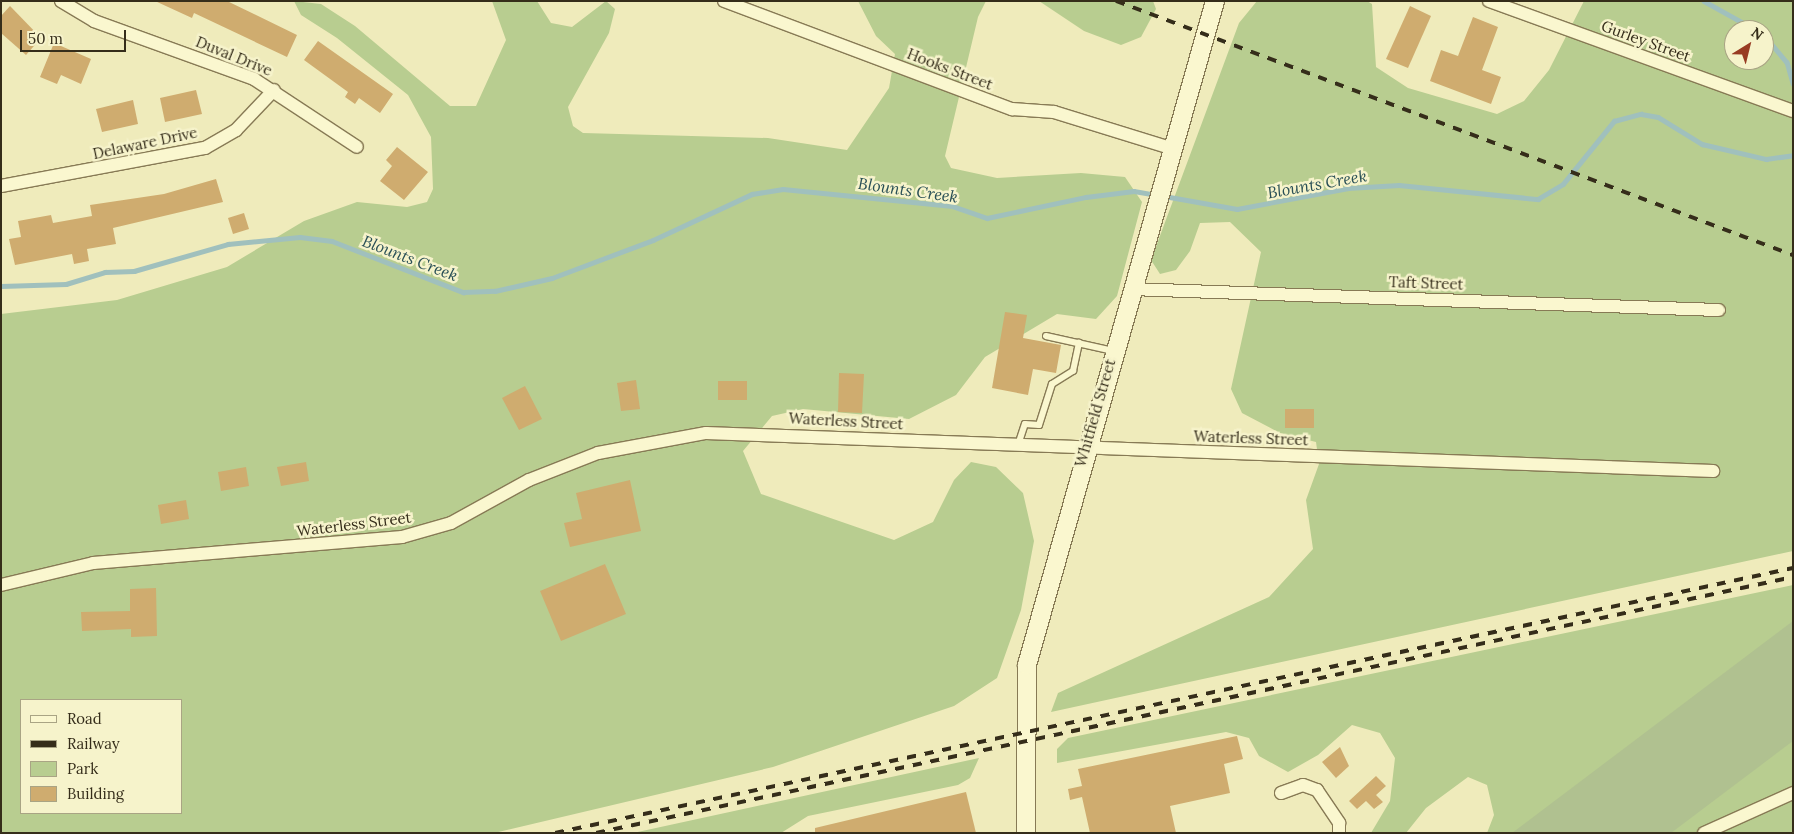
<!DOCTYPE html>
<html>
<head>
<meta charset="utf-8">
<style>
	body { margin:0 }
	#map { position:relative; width:1794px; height:834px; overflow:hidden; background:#efebbb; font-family:Lora,serif }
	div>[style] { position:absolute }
	.green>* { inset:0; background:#b8cd90 }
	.cemetery>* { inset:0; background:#b0c190 }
	.stream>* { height:4.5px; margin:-2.25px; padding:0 2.25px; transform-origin:2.25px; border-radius:2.25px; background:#a0c0bd }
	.building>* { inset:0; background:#cfac6f }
	.roads { filter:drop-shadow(1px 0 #877a55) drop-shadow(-1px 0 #877a55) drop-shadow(0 1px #877a55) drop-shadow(0 -1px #877a55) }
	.lane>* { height:6px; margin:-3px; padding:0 3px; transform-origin:3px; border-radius:3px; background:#faf7cf }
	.street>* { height:12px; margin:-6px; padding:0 6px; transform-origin:6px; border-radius:6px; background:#faf7cf }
	.secondary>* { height:18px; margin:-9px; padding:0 9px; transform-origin:9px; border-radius:9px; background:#faf7cf }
	.rail>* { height:4px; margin-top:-2px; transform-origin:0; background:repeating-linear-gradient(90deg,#352d1a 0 9px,transparent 0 18px) }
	span { translate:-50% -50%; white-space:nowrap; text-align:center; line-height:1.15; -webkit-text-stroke:5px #f6f3cb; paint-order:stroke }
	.street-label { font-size:15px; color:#352d1a }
	.water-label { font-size:16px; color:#294f56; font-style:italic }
	.frame { position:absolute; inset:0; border:2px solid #352d1a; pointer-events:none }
	.legend { position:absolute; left:20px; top:699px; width:162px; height:115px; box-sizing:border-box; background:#f6f3cb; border:1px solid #a9a484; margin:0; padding:6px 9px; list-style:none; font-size:15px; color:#352d1a }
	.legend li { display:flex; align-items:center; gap:10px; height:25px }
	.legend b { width:25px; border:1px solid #a9a484 }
	.north { position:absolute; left:1724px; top:20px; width:50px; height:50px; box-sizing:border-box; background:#f6f3cb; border:1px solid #a9a484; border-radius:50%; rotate:36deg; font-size:14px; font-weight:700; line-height:20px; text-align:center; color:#352d1a }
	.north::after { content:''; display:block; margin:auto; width:18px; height:22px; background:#983c23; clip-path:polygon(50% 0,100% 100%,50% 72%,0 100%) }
	.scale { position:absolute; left:20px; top:30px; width:106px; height:22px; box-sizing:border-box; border:2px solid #352d1a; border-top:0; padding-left:6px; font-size:15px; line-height:18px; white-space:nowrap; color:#352d1a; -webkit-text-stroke:4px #f6f3cb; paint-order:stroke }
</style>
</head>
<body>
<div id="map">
	<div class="green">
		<div style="clip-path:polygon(evenodd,294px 1px,321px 4px,355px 26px,450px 106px,476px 106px,506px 40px,492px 1px,537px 1px,551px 23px,572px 27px,606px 1px,615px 9px,609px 33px,568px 107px,573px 126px,583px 133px,768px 138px,847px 150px,889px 88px,895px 54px,876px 36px,858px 1px,986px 1px,978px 17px,945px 156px,951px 168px,997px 178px,1081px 173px,1125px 177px,1142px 202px,1117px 296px,1096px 319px,1057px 314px,985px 357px,956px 395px,909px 419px,803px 409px,772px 416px,743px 451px,761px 494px,894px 540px,933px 522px,954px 480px,971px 462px,996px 467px,1023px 493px,1034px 541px,1021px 610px,997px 678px,954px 706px,773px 767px,494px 833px,1px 833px,1px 314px,117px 300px,227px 267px,304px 221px,357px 202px,407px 207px,427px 202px,433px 189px,431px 137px,408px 95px,337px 38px,301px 15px,294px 1px,21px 700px,181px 700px,181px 813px,21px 813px,21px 700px)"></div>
		<div style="clip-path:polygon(1039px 1px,1153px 1px,1156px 9px,1141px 37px,1121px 45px,1084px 31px)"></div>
		<div style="clip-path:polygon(evenodd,1257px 1px,1367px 1px,1372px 4px,1376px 67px,1408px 88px,1497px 114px,1524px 101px,1549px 70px,1584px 1px,1793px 1px,1793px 551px,1051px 712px,1058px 693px,1269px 597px,1313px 549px,1306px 500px,1319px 464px,1316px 442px,1280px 433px,1242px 413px,1231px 389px,1261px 252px,1230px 222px,1200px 223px,1190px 251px,1176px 270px,1160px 274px,1151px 260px,1239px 23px,1257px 1px,1734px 30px,1764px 30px,1764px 60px,1734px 60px,1734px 30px)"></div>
		<div style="clip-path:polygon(1793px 585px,1793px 833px,1487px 833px,1494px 815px,1487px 785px,1468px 777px,1426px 808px,1406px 833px,1371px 833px,1390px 801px,1395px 758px,1380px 733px,1352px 725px,1318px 755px,1288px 772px,1259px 756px,1249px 738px,1226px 732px,1057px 763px,1057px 749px,1068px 738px)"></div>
		<div style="clip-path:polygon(979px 758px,970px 778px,958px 785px,808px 816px,781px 833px,633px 833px)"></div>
	</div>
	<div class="cemetery">
		<div style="clip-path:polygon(1793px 621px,1793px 741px,1671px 833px,1512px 833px)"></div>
	</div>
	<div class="stream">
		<div style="left:1704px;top:1px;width:60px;rotate:29.1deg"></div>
		<div style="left:1764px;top:35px;width:35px;rotate:50deg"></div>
		<div style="left:1787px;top:62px;width:22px;rotate:74deg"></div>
		<div style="left:1164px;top:196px;width:74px;rotate:10.1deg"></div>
		<div style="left:1237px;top:209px;width:113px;rotate:-10.7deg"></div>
		<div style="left:1348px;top:188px;width:51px;rotate:-3.4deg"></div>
		<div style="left:1399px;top:185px;width:140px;rotate:5.8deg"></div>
		<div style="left:1538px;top:199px;width:29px;rotate:-31deg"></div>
		<div style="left:1563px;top:184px;width:81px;rotate:-51deg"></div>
		<div style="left:1614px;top:121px;width:28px;rotate:-15deg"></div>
		<div style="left:1641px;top:114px;width:17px;rotate:10deg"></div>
		<div style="left:1658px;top:117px;width:52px;rotate:31.5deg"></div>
		<div style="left:1702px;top:144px;width:66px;rotate:13.2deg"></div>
		<div style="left:1766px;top:159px;width:27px;rotate:-8deg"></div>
		<div style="left:1px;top:286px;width:65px;rotate:-1.8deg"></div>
		<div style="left:66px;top:284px;width:41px;rotate:-17.1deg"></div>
		<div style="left:105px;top:272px;width:29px;rotate:-2deg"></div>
		<div style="left:134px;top:271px;width:98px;rotate:-16deg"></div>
		<div style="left:228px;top:244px;width:72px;rotate:-5.6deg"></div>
		<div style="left:300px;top:237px;width:32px;rotate:7deg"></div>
		<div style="left:332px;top:241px;width:141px;rotate:21.3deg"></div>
		<div style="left:463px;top:292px;width:32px;rotate:-2deg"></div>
		<div style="left:495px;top:291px;width:58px;rotate:-12.8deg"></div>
		<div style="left:552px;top:278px;width:108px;rotate:-20.6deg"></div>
		<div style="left:653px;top:240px;width:109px;rotate:-24.9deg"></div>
		<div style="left:752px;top:194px;width:31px;rotate:-9deg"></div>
		<div style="left:783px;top:189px;width:170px;rotate:5.7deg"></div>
		<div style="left:952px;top:206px;width:37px;rotate:19deg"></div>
		<div style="left:987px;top:218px;width:101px;rotate:-12deg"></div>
		<div style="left:1086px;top:197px;width:48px;rotate:-7.1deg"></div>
		<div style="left:1134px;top:191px;width:22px;rotate:10deg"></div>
	</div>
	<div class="building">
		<div style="clip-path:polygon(155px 1px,227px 1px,297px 35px,287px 57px,194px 13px,192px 18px)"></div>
		<div style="clip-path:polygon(10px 6px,41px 38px,26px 55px,1px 33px,1px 16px)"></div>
		<div style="clip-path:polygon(1410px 6px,1431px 16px,1408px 68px,1386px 59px)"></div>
		<div style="clip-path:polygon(1473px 17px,1498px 27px,1482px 70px,1501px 77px,1491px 104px,1430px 81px,1441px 50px,1458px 56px)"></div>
		<div style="clip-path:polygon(318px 41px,393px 94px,380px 113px,359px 98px,355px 104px,345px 97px,348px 92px,304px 60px)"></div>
		<div style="clip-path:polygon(54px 43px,91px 59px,81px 84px,61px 75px,57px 84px,40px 77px)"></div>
		<div style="clip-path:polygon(196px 90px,202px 114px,165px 122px,160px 98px)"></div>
		<div style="clip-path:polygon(133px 100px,138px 124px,102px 132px,96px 109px)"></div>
		<div style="clip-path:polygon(397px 147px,428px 172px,404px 200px,380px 181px,392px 166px,386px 160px)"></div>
		<div style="clip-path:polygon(216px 179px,223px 202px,113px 228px,116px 244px,87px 249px,89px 261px,74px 264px,72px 254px,15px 265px,9px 239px,21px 237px,18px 221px,51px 215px,53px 223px,92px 216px,90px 205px,164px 194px)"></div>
		<div style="clip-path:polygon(244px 213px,249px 229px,233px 234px,228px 218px)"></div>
		<div style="clip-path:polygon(1005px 312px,1027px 315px,1023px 338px,1061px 345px,1056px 373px,1033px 369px,1028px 395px,992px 388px)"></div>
		<div style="clip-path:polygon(839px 373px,864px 374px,862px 413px,838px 412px)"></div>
		<div style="clip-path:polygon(636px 380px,640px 409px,621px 411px,617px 383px)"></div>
		<div style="clip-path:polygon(718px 381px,747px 381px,747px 400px,718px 400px)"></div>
		<div style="clip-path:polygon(525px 386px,542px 419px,519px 430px,502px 398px)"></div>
		<div style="clip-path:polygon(1285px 409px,1314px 409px,1314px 428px,1285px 428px)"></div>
		<div style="clip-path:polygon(306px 462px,309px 481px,281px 486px,277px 467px)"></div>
		<div style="clip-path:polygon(246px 467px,249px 486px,221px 491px,218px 472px)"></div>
		<div style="clip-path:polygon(630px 480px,641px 531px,570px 547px,564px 523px,582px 519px,576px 493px)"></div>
		<div style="clip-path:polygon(186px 500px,189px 519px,161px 524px,158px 505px)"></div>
		<div style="clip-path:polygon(605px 564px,626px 614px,561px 641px,540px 591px)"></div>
		<div style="clip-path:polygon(156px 588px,157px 636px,131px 637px,131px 629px,82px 631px,81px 612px,130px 611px,130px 589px)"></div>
		<div style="clip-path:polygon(1237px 736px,1243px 759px,1224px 764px,1230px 793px,1170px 806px,1176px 833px,1090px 833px,1082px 797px,1070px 800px,1068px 789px,1082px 786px,1078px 769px)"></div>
		<div style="clip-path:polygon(1340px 747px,1349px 766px,1336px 778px,1322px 762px)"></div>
		<div style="clip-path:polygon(1376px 776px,1386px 786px,1376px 795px,1383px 802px,1374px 809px,1366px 801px,1357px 809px,1349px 801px)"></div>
		<div style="clip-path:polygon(966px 792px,976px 833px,815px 833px,815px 828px)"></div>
	</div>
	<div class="roads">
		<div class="lane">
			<div style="left:1046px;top:336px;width:69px;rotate:12.6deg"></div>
			<div style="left:1018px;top:445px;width:22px;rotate:-72deg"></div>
			<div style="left:1025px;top:424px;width:14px;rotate:4deg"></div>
			<div style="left:1039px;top:425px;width:43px;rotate:-72.4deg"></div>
			<div style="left:1052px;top:384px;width:25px;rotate:-32deg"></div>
			<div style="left:1073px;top:371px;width:29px;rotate:-78deg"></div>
		</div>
		<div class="street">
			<div style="left:61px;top:1px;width:39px;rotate:31deg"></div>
			<div style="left:94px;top:21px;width:170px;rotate:19.9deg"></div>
			<div style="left:254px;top:79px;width:123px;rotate:33.4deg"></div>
			<div style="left:724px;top:1px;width:308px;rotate:20.6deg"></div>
			<div style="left:1012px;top:109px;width:42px;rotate:4.1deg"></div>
			<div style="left:1054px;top:112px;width:121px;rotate:17.2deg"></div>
			<div style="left:1489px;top:1px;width:323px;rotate:19.9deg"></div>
			<div style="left:1px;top:186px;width:208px;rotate:-10.6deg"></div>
			<div style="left:205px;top:148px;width:36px;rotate:-30deg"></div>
			<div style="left:236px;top:130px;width:55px;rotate:-46.5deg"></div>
			<div style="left:1131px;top:289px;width:588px;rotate:2.05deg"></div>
			<div style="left:1px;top:585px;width:95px;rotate:-13.4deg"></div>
			<div style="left:93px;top:563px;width:310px;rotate:-4.8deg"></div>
			<div style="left:402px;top:537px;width:51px;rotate:-15.9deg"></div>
			<div style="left:451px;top:523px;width:89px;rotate:-28.9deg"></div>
			<div style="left:529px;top:480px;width:74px;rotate:-21.4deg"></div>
			<div style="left:598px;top:453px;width:110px;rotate:-10.5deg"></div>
			<div style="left:706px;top:433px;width:1008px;rotate:2.16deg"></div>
			<div style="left:1281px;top:793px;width:23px;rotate:-20deg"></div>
			<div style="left:1303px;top:785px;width:15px;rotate:20deg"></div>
			<div style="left:1317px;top:790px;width:40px;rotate:56deg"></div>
			<div style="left:1339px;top:823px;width:10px;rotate:90deg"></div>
			<div style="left:1704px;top:833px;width:98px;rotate:-24.2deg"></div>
		</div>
		<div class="secondary">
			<div style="left:1026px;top:833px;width:168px;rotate:-89.7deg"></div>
			<div style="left:1027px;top:665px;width:690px;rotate:-74.19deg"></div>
		</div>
	</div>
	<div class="rail">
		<div style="left:1116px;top:1px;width:723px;rotate:20.57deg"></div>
		<div style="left:555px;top:833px;width:1266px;rotate:-12.08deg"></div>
		<div style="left:596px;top:833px;width:1224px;rotate:-12.07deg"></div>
	</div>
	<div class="street-label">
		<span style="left:1646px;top:41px;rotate:20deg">Gurley Street</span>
		<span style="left:234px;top:56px;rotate:22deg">Duval Drive</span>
		<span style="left:950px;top:69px;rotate:21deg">Hooks Street</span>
		<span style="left:145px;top:143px;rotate:-12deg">Delaware Drive</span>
		<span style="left:1426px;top:283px;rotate:2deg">Taft Street</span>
		<span style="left:1095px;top:413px;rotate:-74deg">Whitfield Street</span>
		<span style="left:846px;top:421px;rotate:3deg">Waterless Street</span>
		<span style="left:1251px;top:438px;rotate:2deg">Waterless Street</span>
		<span style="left:354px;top:524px;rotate:-7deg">Waterless Street</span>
	</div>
	<div class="water-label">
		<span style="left:1317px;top:184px;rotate:-10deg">Blounts Creek</span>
		<span style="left:908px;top:190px;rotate:8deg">Blounts Creek</span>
		<span style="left:410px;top:258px;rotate:21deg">Blounts Creek</span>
	</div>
	<div class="frame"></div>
	<ul class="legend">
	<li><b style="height:6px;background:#faf7cf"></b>Road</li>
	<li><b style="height:6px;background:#352d1a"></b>Railway</li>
	<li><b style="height:14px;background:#b8cd90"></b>Park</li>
	<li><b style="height:14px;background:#cfac6f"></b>Building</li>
	</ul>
	<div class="north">N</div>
	<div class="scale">50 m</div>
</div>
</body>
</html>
